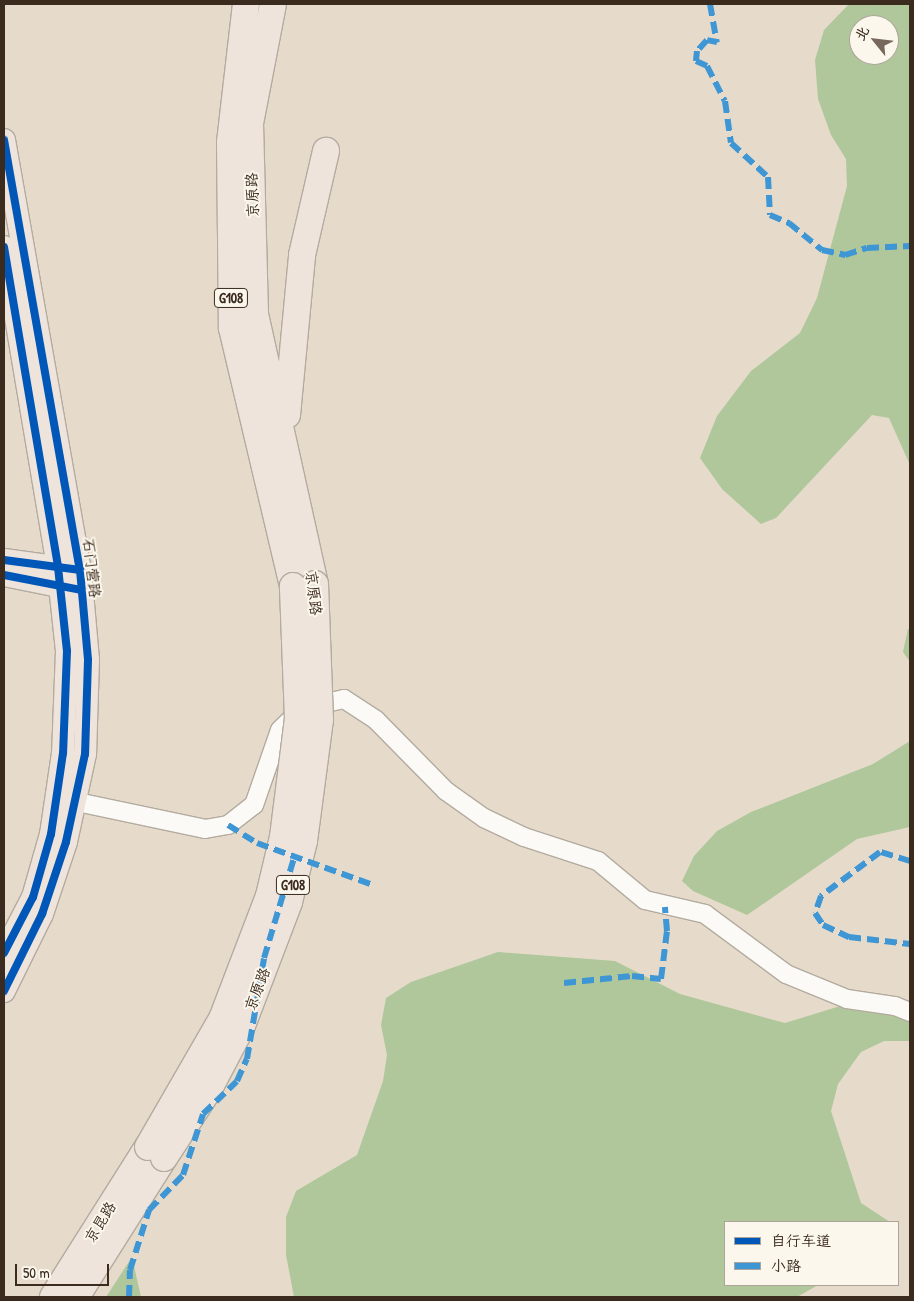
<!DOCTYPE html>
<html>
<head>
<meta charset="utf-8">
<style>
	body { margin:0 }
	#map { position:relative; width:914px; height:1301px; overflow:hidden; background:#e6dbcb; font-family:"Patrick Hand","LXGW WenKai TC",sans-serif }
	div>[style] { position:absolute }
	.forest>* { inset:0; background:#afc79a }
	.roads { filter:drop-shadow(1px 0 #b3ab9f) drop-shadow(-1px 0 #b3ab9f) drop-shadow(0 1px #b3ab9f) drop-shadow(0 -1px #b3ab9f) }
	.minor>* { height:18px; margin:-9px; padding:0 9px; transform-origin:9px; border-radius:9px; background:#fbfaf7 }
	.major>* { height:22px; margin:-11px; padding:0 11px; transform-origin:11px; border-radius:11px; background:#eee4dc }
	.highway>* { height:26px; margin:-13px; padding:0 13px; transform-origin:13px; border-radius:13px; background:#eee4dc }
	.bridges { filter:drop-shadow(1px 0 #b3ab9f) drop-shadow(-1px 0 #b3ab9f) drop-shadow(0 1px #b3ab9f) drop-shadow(0 -1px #b3ab9f) }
	.highway-bridge>* { height:26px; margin:-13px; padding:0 13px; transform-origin:13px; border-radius:13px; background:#eee4dc }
	.quiet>* { height:6px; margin-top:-3px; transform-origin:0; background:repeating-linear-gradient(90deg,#3e96d5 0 12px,transparent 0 18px) }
	.cycleway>* { height:8px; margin:-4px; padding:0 4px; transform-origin:4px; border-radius:4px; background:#0057b8 }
	span { translate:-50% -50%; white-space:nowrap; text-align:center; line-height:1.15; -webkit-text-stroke:4px #fbf7ec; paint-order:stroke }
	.shield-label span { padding:1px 4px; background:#fbf7ec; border:1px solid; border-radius:4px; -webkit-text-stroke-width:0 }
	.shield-label { font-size:14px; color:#3b2a1e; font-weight:700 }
	.street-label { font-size:15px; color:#3b2a1e }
	.frame { position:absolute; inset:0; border:5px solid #3b2a1e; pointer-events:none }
	.legend { position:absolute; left:724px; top:1221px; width:175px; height:65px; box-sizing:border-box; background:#fbf7ec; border:1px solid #aea59a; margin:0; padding:6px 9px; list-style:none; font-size:15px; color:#3b2a1e }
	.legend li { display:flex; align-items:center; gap:10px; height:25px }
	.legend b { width:25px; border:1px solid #aea59a }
	.north { position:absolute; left:849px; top:15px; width:50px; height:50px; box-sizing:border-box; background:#fbf7ec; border:1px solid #aea59a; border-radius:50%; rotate:299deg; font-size:14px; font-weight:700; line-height:20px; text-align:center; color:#3b2a1e }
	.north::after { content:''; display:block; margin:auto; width:18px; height:22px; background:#77685b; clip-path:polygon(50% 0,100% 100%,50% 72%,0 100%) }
	.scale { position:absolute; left:15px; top:1264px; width:94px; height:22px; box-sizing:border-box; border:2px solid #3b2a1e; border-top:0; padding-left:6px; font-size:15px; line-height:18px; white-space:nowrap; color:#3b2a1e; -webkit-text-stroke:4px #fbf7ec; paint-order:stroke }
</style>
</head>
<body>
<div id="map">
	<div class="forest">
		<div style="clip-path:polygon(evenodd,849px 4px,910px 4px,910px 465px,889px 418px,872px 415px,776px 518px,761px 524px,722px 489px,700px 458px,717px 416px,751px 371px,800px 333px,817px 298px,847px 186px,846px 159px,831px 135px,818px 99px,815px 60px,824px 30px,849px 4px,859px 25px,889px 25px,889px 55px,859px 55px,859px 25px)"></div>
		<div style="clip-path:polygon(908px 629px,910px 629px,910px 662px,903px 652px)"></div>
		<div style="clip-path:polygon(910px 741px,910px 827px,857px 839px,747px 915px,693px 891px,682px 881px,694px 856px,717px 831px,751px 812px,873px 764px)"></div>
		<div style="clip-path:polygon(498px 952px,615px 961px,680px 994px,785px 1023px,850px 1003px,910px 1004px,910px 1041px,884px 1041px,861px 1052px,838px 1084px,831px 1111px,861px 1203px,890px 1222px,725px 1222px,725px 1285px,818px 1285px,797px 1297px,294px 1297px,286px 1255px,286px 1217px,296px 1191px,357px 1155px,383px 1081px,387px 1055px,381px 1025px,386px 998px,411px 982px)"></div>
		<div style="clip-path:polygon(132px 1257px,141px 1297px,106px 1297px)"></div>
	</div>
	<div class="roads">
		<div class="minor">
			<div style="left:63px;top:799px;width:145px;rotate:11.9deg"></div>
			<div style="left:205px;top:829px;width:23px;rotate:-10deg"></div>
			<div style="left:228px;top:825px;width:33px;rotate:-38deg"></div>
			<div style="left:254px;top:805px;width:79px;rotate:-70.9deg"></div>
			<div style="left:280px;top:730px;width:32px;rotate:-44deg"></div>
			<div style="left:303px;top:708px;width:42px;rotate:-12.4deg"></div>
			<div style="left:344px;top:699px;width:38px;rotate:33deg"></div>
			<div style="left:376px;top:720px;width:100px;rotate:45.4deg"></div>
			<div style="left:446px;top:791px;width:47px;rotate:35.4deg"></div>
			<div style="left:484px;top:818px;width:44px;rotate:25.4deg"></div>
			<div style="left:524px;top:837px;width:78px;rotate:18deg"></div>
			<div style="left:598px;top:861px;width:61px;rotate:39.7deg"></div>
			<div style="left:645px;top:900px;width:62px;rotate:13.1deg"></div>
			<div style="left:705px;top:914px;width:101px;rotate:36.5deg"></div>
			<div style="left:786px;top:974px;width:66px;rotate:22.3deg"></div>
			<div style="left:847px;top:999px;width:49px;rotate:8.3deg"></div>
			<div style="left:895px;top:1006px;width:16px;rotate:22deg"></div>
		</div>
		<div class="major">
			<div style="left:4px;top:140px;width:437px;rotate:80deg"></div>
			<div style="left:80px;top:570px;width:90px;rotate:84.9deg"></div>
			<div style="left:88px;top:660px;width:94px;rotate:91.8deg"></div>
			<div style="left:85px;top:754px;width:90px;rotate:102.2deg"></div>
			<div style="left:66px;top:842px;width:76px;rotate:108.4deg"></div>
			<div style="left:42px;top:914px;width:86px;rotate:116.3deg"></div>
			<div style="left:4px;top:247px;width:325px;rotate:80.4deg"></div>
			<div style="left:58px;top:567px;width:84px;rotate:83.9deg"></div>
			<div style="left:67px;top:651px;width:102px;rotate:92.2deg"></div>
			<div style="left:63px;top:753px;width:82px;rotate:98.4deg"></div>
			<div style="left:51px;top:834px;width:66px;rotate:105.9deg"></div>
			<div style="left:33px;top:897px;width:63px;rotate:117.4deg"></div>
			<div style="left:4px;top:560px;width:68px;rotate:7.7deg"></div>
			<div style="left:4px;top:575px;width:71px;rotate:11.3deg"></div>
		</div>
		<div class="highway">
			<div style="left:246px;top:4px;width:139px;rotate:96.6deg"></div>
			<div style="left:230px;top:142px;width:186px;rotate:89.4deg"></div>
			<div style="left:232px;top:328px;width:265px;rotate:76.7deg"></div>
			<div style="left:273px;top:4px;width:121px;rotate:100.9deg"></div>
			<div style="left:250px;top:123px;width:191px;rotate:88.5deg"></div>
			<div style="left:255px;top:314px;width:277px;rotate:77.5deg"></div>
			<div style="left:287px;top:415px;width:161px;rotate:-84.6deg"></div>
			<div style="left:302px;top:255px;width:107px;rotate:-77deg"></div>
			<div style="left:53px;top:1297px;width:178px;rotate:-57.7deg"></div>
			<div style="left:76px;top:1297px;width:165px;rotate:-57.7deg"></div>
		</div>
	</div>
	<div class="bridges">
		<div class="highway-bridge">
			<div style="left:148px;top:1147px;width:148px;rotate:-60deg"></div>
			<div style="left:222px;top:1019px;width:132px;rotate:-69.1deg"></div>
			<div style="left:269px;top:896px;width:61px;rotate:-76.7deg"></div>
			<div style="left:283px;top:837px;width:119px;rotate:-82.8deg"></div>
			<div style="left:298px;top:719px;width:133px;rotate:-92.2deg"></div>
			<div style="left:164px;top:1158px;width:82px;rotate:-56.9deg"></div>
			<div style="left:209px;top:1089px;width:69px;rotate:-62.3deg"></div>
			<div style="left:241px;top:1028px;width:135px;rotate:-69.1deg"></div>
			<div style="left:289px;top:902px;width:63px;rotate:-76.2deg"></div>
			<div style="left:304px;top:841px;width:122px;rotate:-82.5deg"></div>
			<div style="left:320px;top:720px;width:136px;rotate:-92.1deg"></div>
		</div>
	</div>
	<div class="quiet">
		<div style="left:710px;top:4px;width:39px;rotate:80deg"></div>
		<div style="left:717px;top:42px;width:10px;rotate:-169deg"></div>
		<div style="left:707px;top:40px;width:15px;rotate:132deg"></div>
		<div style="left:697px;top:51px;width:10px;rotate:96deg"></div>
		<div style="left:696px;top:61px;width:12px;rotate:24deg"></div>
		<div style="left:707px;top:66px;width:39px;rotate:63deg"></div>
		<div style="left:725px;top:101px;width:42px;rotate:81.9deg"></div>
		<div style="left:731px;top:143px;width:50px;rotate:42.6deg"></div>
		<div style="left:768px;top:177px;width:38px;rotate:87deg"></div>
		<div style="left:770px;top:215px;width:21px;rotate:23deg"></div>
		<div style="left:789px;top:223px;width:43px;rotate:39.3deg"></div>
		<div style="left:822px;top:250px;width:24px;rotate:12deg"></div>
		<div style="left:845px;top:255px;width:23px;rotate:-18deg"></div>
		<div style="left:867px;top:248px;width:43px;rotate:-2.7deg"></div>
		<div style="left:228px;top:825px;width:34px;rotate:32deg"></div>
		<div style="left:257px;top:843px;width:123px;rotate:19.9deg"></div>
		<div style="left:910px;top:861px;width:31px;rotate:-163deg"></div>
		<div style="left:880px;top:852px;width:74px;rotate:143.3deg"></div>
		<div style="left:821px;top:896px;width:18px;rotate:109deg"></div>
		<div style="left:815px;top:913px;width:14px;rotate:56deg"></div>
		<div style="left:823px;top:925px;width:29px;rotate:25deg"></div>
		<div style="left:849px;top:937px;width:61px;rotate:6.5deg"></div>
		<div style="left:564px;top:983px;width:68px;rotate:-5.9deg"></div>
		<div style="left:632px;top:976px;width:29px;rotate:6deg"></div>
		<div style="left:661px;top:979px;width:48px;rotate:-82.9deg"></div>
		<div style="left:667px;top:931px;width:24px;rotate:-95deg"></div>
		<div style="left:129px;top:1297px;width:27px;rotate:-88deg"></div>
		<div style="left:130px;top:1270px;width:63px;rotate:-72.4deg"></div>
		<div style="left:149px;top:1210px;width:49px;rotate:-45.8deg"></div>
		<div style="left:183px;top:1175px;width:64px;rotate:-71.8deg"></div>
		<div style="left:203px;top:1114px;width:47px;rotate:-44.1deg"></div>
		<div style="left:237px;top:1081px;width:24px;rotate:-66deg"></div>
		<div style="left:247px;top:1059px;width:102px;rotate:-80.4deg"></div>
		<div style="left:264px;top:958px;width:104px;rotate:-73.3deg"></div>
	</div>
	<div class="cycleway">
		<div style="left:4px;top:140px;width:437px;rotate:80deg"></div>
		<div style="left:80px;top:570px;width:90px;rotate:84.9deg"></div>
		<div style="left:88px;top:660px;width:94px;rotate:91.8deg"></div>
		<div style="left:85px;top:754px;width:90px;rotate:102.2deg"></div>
		<div style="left:66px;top:842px;width:76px;rotate:108.4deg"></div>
		<div style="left:42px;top:914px;width:86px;rotate:116.3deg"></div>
		<div style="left:4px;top:247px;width:325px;rotate:80.4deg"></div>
		<div style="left:58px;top:567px;width:84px;rotate:83.9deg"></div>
		<div style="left:67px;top:651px;width:102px;rotate:92.2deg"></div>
		<div style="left:63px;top:753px;width:82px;rotate:98.4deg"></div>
		<div style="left:51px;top:834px;width:66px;rotate:105.9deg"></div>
		<div style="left:33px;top:897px;width:63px;rotate:117.4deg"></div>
		<div style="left:4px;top:560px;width:77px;rotate:7.5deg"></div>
		<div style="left:4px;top:575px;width:78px;rotate:11deg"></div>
	</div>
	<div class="shield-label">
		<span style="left:231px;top:298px">G108</span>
		<span style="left:293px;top:885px">G108</span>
	</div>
	<div class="street-label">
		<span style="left:252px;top:195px;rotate:-92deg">京原路</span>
		<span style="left:92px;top:568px;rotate:83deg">石门营路</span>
		<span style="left:314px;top:593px;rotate:83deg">京原路</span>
		<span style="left:257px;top:989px;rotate:-69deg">京原路</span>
		<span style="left:100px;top:1222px;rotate:-58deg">京昆路</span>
	</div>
	<div class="frame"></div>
	<ul class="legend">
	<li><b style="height:6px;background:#0057b8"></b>自行车道</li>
	<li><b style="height:6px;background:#3e96d5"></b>小路</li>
	</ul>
	<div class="north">北</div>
	<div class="scale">50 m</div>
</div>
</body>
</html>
